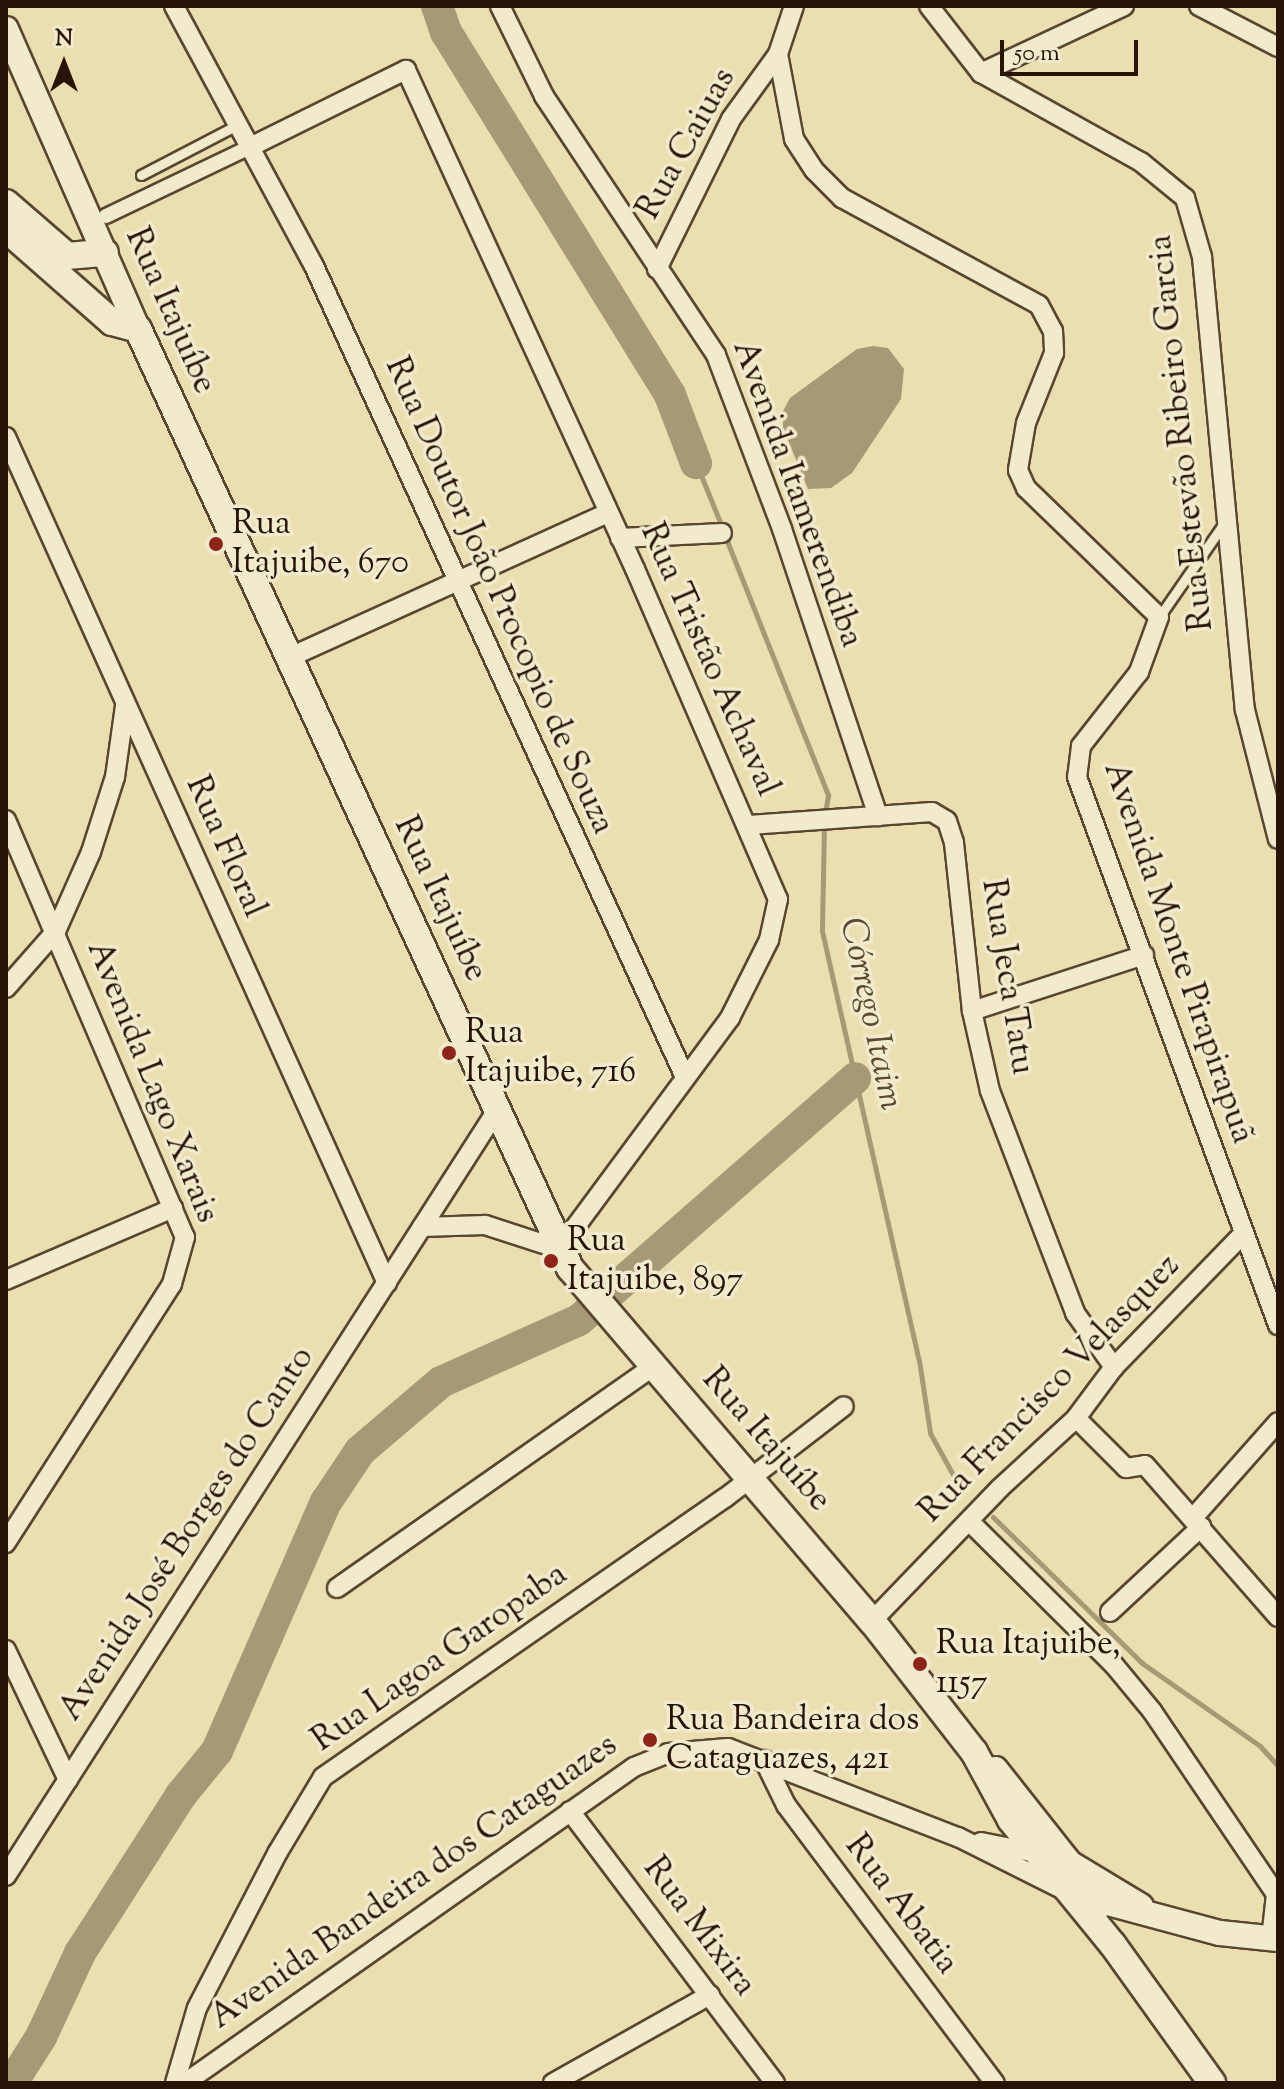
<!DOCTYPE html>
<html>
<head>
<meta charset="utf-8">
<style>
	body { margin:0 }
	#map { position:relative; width:1284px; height:2089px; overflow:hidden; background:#ebdeb0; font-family:"Sorts Mill Goudy",serif }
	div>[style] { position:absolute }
	.water>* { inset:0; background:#a89976 }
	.stream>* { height:5px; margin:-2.5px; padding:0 2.5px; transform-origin:2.5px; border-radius:2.5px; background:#a89976 }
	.river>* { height:32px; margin:-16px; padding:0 16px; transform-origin:16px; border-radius:16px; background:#a89976 }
	.roads { filter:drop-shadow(2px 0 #584630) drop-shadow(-2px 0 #584630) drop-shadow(0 2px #584630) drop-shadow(0 -2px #584630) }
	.service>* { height:9px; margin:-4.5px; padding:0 4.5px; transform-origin:4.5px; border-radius:4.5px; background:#f2eacc }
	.pedestrian>* { height:14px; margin:-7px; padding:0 7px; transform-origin:7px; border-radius:7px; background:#f2eacc }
	.minor>* { height:18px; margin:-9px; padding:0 9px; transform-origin:9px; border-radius:9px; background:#f2eacc }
	.tertiary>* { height:24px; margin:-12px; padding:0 12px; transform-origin:12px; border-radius:12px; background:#f2eacc }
	.secondary>* { height:26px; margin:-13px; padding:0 13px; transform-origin:13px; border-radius:13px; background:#f2eacc }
	.dots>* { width:22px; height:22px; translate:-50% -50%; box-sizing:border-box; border:4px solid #f2eacc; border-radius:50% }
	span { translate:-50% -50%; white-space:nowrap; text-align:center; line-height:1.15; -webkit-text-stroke:7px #f2eacc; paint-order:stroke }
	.street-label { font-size:34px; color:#271406 }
	.poi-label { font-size:34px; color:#271406 }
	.left { translate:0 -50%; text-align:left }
	.water-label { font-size:36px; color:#5b4933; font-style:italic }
	.frame { position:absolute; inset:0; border:8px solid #271406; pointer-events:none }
	.north { position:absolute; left:24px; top:24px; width:80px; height:80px; -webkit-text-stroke:6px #f2eacc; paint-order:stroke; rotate:0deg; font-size:22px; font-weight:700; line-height:32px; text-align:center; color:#271406 }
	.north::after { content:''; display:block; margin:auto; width:28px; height:36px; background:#271406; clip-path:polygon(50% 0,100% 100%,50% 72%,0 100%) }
	.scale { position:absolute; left:1000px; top:40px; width:138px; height:36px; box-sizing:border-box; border:4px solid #271406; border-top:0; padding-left:10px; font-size:24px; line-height:28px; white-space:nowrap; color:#271406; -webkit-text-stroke:6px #f2eacc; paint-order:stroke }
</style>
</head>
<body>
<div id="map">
	<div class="water">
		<div style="clip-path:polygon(873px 346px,888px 348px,904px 369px,901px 399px,852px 473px,831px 488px,808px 489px,783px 428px,783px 411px,790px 398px,857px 349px)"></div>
	</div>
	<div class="stream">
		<div style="left:696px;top:463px;width:69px;rotate:67.9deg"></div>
		<div style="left:725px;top:536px;width:279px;rotate:68.3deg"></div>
		<div style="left:828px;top:795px;width:20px;rotate:99deg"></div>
		<div style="left:824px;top:824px;width:107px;rotate:91.1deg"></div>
		<div style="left:822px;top:931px;width:440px;rotate:77.3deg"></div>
		<div style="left:919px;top:1360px;width:74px;rotate:81.4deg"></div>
		<div style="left:930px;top:1433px;width:66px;rotate:61.1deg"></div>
		<div style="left:993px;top:1517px;width:209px;rotate:44.4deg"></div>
		<div style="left:1142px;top:1663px;width:144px;rotate:35.1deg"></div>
		<div style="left:1260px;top:1746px;width:27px;rotate:48deg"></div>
	</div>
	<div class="river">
		<div style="left:437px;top:6px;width:28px;rotate:71deg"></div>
		<div style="left:446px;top:32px;width:427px;rotate:58.3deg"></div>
		<div style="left:670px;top:395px;width:73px;rotate:69.1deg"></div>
		<div style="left:12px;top:2083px;width:54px;rotate:-57.8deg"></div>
		<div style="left:41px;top:2037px;width:93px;rotate:-65.1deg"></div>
		<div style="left:80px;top:1953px;width:188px;rotate:-57.4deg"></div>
		<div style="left:181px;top:1795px;width:57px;rotate:-50.7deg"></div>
		<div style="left:217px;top:1751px;width:272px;rotate:-66.4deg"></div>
		<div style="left:326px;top:1502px;width:61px;rotate:-56.3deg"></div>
		<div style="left:360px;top:1451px;width:106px;rotate:-40.4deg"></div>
		<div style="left:441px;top:1382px;width:151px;rotate:-24.2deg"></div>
		<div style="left:579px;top:1320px;width:367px;rotate:-41.2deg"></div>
	</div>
	<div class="roads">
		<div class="service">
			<div style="left:141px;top:175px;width:110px;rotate:-27.5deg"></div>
			<div style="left:1159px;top:617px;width:114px;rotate:-55.3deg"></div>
		</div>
		<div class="pedestrian">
			<div style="left:106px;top:216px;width:162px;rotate:-25.6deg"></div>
		</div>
		<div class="minor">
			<div style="left:174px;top:6px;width:295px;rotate:61.7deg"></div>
			<div style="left:314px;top:266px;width:890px;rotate:65.42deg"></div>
			<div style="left:500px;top:6px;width:100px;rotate:63.9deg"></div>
			<div style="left:544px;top:96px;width:311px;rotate:56.4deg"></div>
			<div style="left:716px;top:355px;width:186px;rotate:69.2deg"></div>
			<div style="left:782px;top:529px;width:303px;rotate:71.5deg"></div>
			<div style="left:794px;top:6px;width:51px;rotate:108.4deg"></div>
			<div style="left:778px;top:54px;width:86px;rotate:79.3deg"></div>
			<div style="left:794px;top:139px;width:37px;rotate:57deg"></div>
			<div style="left:814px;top:170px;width:40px;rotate:45deg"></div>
			<div style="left:842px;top:198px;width:224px;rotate:28.5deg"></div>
			<div style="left:1039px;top:305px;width:30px;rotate:62deg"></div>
			<div style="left:1053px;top:331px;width:22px;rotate:87deg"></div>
			<div style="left:1054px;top:353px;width:75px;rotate:111.8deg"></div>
			<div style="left:1026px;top:423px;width:48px;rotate:99.7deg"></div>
			<div style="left:1018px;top:470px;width:20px;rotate:66deg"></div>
			<div style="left:1026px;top:488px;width:185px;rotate:44.1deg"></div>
			<div style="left:1159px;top:617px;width:59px;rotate:110deg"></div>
			<div style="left:1139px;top:672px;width:94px;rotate:128.1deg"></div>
			<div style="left:1081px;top:746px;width:31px;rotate:97deg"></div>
			<div style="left:1077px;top:777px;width:584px;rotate:69.86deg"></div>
			<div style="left:929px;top:6px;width:85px;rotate:52.2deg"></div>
			<div style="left:981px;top:73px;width:183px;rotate:29.1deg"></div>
			<div style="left:1141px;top:162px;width:57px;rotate:39.3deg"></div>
			<div style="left:1185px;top:198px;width:61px;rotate:73.9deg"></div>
			<div style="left:1202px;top:257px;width:455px;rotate:84.6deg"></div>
			<div style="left:1245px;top:710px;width:133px;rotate:75.7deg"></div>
			<div style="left:1199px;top:6px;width:89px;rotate:27.4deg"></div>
			<div style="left:981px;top:73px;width:158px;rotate:-25.1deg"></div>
			<div style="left:252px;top:146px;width:172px;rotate:-26.3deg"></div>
			<div style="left:406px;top:70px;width:549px;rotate:65.35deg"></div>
			<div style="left:635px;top:569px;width:360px;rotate:66.6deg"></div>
			<div style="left:778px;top:899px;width:42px;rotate:102.4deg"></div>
			<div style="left:769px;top:940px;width:87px;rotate:116.6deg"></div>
			<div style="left:730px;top:1018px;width:287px;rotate:126.5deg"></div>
			<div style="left:559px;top:1249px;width:78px;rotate:-162deg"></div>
			<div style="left:485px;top:1225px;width:63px;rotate:178.2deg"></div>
			<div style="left:657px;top:269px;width:167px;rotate:-63.7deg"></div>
			<div style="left:731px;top:119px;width:80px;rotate:-54.1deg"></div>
			<div style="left:6px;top:437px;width:928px;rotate:65.76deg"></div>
			<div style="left:620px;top:538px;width:102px;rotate:-2.8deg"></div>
			<div style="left:288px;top:658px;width:350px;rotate:-24.4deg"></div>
			<div style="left:6px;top:820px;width:454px;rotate:66.8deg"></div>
			<div style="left:185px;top:1237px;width:49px;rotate:105.5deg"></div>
			<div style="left:172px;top:1284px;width:308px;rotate:122.7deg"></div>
			<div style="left:749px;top:825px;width:183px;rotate:-4.1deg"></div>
			<div style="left:932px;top:812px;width:17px;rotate:31deg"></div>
			<div style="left:947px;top:821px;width:23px;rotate:72deg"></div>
			<div style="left:954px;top:843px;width:169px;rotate:83.9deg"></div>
			<div style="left:972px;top:1011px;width:82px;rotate:77.3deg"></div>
			<div style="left:990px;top:1091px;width:238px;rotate:69deg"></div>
			<div style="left:1075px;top:1313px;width:67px;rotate:54.2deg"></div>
			<div style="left:6px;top:988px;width:76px;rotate:-48.7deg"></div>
			<div style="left:56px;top:931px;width:86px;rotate:-66.1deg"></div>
			<div style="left:91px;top:852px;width:79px;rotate:-72.3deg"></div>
			<div style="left:115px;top:777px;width:72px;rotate:-82deg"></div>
			<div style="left:972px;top:1011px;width:181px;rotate:-18deg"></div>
			<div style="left:6px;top:1280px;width:182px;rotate:-23.3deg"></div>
			<div style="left:1076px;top:1418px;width:71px;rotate:45deg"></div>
			<div style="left:1126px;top:1468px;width:19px;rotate:-9deg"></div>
			<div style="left:1145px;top:1465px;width:202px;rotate:48.8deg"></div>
			<div style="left:1193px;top:1518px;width:128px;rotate:-48.5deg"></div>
			<div style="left:969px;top:1521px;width:204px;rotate:44.8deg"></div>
			<div style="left:1114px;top:1665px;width:60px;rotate:50.4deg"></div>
			<div style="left:1152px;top:1711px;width:221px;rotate:55.9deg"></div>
			<div style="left:1276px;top:1894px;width:45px;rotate:96.3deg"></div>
			<div style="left:337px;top:1588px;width:386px;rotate:-35deg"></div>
			<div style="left:1110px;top:1612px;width:125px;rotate:-43deg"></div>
			<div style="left:872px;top:1621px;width:185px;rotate:-46.1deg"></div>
			<div style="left:1000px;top:1488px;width:103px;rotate:-42.6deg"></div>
			<div style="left:1076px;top:1418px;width:64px;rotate:-53.3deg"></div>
			<div style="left:1114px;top:1367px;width:184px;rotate:-45.9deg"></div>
			<div style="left:6px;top:1650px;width:144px;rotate:64.5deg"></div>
			<div style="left:764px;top:1760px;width:50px;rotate:63.9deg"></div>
			<div style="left:786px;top:1805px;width:348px;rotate:53.1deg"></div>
			<div style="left:570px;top:1811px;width:341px;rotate:53deg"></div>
			<div style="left:981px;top:1842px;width:56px;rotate:11.3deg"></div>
			<div style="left:6px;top:1876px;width:906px;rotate:-57.34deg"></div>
			<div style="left:175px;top:2083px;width:78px;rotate:-73.7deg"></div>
			<div style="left:197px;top:2008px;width:176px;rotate:-62.6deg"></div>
			<div style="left:278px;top:1852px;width:87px;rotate:-59deg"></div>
			<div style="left:323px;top:1777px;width:489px;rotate:-34.8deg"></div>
			<div style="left:725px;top:1498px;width:150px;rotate:-37.7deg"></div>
			<div style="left:185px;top:2083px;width:549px;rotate:-35.14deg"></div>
			<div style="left:634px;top:1767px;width:37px;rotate:-22deg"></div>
			<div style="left:668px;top:1753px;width:60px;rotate:-4.8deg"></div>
			<div style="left:728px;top:1748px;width:247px;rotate:21.2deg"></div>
			<div style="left:958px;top:1837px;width:116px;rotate:26.6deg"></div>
			<div style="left:553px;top:2083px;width:180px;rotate:-29.3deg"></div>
		</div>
		<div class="tertiary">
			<div style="left:6px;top:29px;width:328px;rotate:66.3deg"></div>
			<div style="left:1063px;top:1859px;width:91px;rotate:31.1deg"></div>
			<div style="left:1078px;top:1895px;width:147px;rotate:15deg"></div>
			<div style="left:1220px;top:1933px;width:58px;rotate:5.9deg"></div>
		</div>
		<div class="secondary">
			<div style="left:6px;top:203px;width:81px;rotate:41deg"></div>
			<div style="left:67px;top:256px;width:38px;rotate:-5deg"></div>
			<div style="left:6px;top:229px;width:141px;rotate:41.3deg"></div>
			<div style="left:112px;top:322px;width:27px;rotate:15deg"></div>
			<div style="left:138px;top:329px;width:1034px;rotate:65.29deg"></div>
			<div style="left:570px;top:1268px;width:465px;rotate:49.5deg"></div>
			<div style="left:872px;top:1621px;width:166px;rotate:52.1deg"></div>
			<div style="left:974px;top:1752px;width:77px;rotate:61.4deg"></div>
			<div style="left:1011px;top:1820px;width:161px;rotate:50.8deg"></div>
			<div style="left:1113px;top:1945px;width:170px;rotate:54.3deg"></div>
			<div style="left:995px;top:1770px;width:115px;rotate:51.7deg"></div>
			<div style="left:1066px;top:1860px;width:57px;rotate:58.5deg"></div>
		</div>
	</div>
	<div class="dots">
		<div style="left:216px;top:544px;background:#8f2418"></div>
		<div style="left:449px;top:1053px;background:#8f2418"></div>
		<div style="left:551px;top:1261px;background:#8f2418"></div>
		<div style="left:920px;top:1664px;background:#8f2418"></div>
		<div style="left:650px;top:1740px;background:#8f2418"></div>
	</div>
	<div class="street-label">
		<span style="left:687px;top:144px;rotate:-61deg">Rua Caiuas</span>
		<span style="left:170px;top:311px;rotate:66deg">Rua Itajuíbe</span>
		<span style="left:1182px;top:433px;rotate:-96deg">Rua Estevão Ribeiro Garcia</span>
		<span style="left:797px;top:494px;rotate:70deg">Avenida Itamerendiba</span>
		<span style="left:499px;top:596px;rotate:66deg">Rua Doutor João Procopio de Souza</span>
		<span style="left:709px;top:660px;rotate:66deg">Rua Tristão Achaval</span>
		<span style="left:225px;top:847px;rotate:66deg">Rua Floral</span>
		<span style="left:440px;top:899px;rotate:65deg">Rua Itajuíbe</span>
		<span style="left:1178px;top:953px;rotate:71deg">Avenida Monte Pirapirapuã</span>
		<span style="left:1007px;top:977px;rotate:81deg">Rua Jeca Tatu</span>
		<span style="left:152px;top:1082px;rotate:68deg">Avenida Lago Xarais</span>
		<span style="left:1050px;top:1389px;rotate:-46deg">Rua Francisco Velasquez</span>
		<span style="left:766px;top:1440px;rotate:49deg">Rua Itajuíbe</span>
		<span style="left:187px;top:1534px;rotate:-57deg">Avenida José Borges do Canto</span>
		<span style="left:440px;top:1658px;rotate:-35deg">Rua Lagoa Garopaba</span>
		<span style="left:414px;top:1882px;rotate:-35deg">Avenida Bandeira dos Cataguazes</span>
		<span style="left:901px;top:1905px;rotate:53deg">Rua Abatia</span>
		<span style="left:699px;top:1927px;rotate:53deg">Rua Mixira</span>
	</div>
	<div class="poi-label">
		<span class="left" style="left:232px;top:544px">Rua<br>Itajuibe, 670</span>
		<span class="left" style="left:465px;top:1053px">Rua<br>Itajuibe, 716</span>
		<span class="left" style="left:567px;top:1261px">Rua<br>Itajuibe, 897</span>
		<span class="left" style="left:936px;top:1664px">Rua Itajuibe,<br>1157</span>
		<span class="left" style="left:666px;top:1740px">Rua Bandeira dos<br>Cataguazes, 421</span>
	</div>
	<div class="water-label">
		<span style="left:870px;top:1014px;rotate:78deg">Córrego Itaim</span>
	</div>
	<div class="frame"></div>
	<div class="north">N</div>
	<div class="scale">50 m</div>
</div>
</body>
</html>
